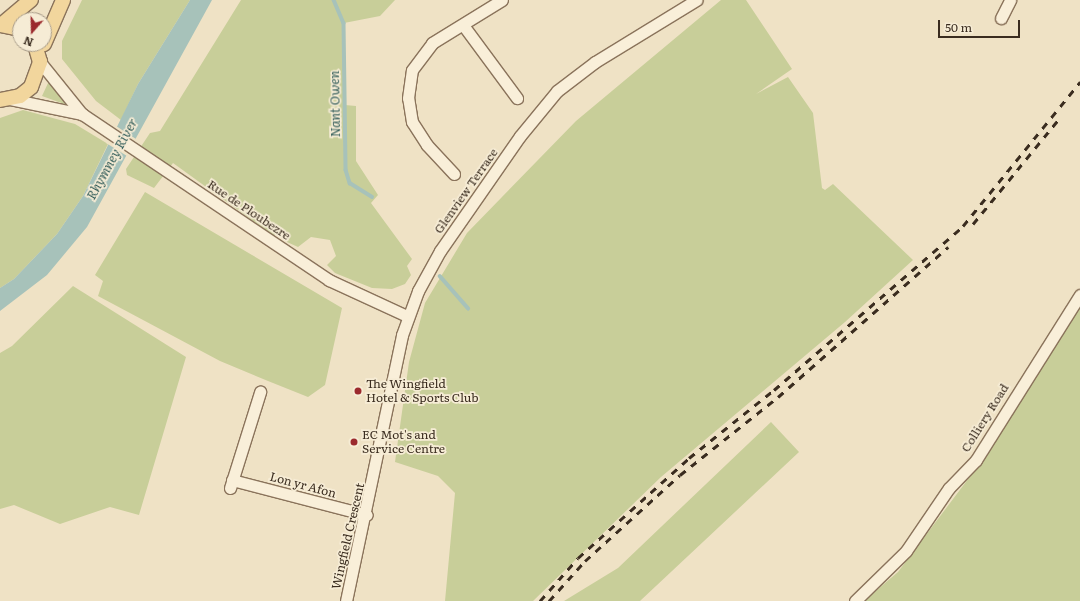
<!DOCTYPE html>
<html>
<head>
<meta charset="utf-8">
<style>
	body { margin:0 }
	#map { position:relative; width:1080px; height:601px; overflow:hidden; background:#efe2c5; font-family:Literata,serif }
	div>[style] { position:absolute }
	.green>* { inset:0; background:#c8ce99 }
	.water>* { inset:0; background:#a7c2ba }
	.pier>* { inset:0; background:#efe2c5 }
	.stream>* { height:3.5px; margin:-1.75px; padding:0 1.75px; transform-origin:1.75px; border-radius:1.75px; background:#a7c2ba }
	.roads { filter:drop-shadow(1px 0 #8a735b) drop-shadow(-1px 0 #8a735b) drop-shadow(0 1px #8a735b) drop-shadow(0 -1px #8a735b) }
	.minor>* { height:11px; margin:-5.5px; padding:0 5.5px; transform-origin:5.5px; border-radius:5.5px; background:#f9efd9 }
	.major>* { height:14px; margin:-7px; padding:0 7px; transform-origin:7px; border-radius:7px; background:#f2d69d }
	.rail>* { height:3px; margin-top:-1.5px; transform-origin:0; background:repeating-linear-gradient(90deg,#3a2c1f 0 7px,transparent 0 14px) }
	.dots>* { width:11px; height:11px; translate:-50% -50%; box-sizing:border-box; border:2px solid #f6ecd5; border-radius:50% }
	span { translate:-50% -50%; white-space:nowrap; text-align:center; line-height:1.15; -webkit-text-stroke:3.5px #f6ecd5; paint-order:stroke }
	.street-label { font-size:12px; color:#3a2c1f }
	.poi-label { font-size:12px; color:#3a2c1f }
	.left { translate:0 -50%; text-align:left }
	.water-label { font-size:13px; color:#2e5a57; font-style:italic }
	.north { position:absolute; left:12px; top:12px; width:40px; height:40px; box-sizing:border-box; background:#f6ecd5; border:1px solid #ab9f8c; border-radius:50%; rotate:200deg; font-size:11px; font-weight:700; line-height:16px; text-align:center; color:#3a2c1f }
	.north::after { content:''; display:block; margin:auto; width:14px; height:18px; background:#9b2a2d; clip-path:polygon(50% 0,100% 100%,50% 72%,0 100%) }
	.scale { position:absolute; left:938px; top:20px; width:82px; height:18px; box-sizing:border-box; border:2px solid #3a2c1f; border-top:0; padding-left:5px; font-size:12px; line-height:14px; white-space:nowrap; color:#3a2c1f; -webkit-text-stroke:3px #f6ecd5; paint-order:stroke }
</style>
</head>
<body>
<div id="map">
	<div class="green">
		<div style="clip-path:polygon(82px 0,190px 0,138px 84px,121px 120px,96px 101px,62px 59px,62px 41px)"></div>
		<div style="clip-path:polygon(241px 0,395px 0,380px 16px,344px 23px,345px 105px,356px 106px,356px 161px,378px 195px,371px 203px,412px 259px,407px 266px,411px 275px,405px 284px,392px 289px,372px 288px,335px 273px,327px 265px,336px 256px,330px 240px,311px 237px,298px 247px,287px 242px,289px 236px,286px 238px,278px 230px,274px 236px,173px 163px,154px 188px,127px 175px,126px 169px,150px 133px,160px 131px)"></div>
		<div style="clip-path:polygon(721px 0,746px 0,792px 69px,756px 94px,788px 77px,813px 113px,822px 188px,825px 190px,833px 184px,913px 260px,845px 322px,661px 477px,533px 601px,445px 601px,455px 493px,438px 476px,395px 462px,409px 362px,425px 303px,467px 233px,576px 121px)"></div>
		<div style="clip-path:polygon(49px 81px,68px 104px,67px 105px,42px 96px)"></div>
		<div style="clip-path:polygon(23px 110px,75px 124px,108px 144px,83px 196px,57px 234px,14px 279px,0 288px,0 118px)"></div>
		<div style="clip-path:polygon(145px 192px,342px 308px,325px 385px,308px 397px,268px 381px,220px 361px,98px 296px,103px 281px,95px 275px)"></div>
		<div style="clip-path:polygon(73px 286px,186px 357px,139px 515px,110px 507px,60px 524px,14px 505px,0 509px,0 353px,12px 346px)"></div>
		<div style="clip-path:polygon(1080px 302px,1080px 601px,864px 601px,898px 572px,990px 450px)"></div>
		<div style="clip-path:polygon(771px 422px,799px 452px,640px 601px,564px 601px,618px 568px)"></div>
	</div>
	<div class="water">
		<div style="clip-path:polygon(190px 0,212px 0,87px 227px,47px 275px,0 311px,0 288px,14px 279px,57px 234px,83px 196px,138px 84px)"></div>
	</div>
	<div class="pier">
		<div style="clip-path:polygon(116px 126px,136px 139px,127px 156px,106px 143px)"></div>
	</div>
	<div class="stream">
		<div style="left:334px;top:0;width:25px;rotate:67deg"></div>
		<div style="left:344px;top:23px;width:147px;rotate:89.2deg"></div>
		<div style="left:346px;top:170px;width:14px;rotate:73deg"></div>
		<div style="left:350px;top:183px;width:26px;rotate:32deg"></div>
		<div style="left:440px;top:276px;width:43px;rotate:48.8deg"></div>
	</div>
	<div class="roads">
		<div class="minor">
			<div style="left:1001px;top:18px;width:20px;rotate:-63deg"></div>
			<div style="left:463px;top:25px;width:91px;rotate:53.5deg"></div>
			<div style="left:40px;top:62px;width:67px;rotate:51.1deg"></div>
			<div style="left:82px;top:114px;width:298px;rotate:33.9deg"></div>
			<div style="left:329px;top:280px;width:86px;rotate:24.8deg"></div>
			<div style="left:10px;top:99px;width:74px;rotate:11.8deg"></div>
			<div style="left:454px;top:174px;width:40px;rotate:-133deg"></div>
			<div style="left:427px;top:145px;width:27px;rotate:-123deg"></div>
			<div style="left:412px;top:122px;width:24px;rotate:-99deg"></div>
			<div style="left:408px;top:98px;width:28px;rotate:-82deg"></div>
			<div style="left:412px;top:70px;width:34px;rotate:-53deg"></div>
			<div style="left:432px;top:43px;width:82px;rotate:-31.6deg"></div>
			<div style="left:232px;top:480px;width:139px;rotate:14.5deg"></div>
			<div style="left:230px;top:488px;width:101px;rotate:-72.6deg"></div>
			<div style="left:346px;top:601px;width:272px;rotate:-78.1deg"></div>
			<div style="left:402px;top:335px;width:47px;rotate:-70deg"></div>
			<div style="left:418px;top:291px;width:46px;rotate:-61.2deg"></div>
			<div style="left:440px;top:251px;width:140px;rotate:-55.2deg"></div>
			<div style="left:520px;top:136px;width:58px;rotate:-50.6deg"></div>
			<div style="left:557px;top:91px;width:48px;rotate:-37.3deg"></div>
			<div style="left:595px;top:62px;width:119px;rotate:-31.5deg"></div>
			<div style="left:855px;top:601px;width:71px;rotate:-44.4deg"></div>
			<div style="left:906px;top:551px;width:76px;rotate:-55.7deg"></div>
			<div style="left:949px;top:488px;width:39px;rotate:-46deg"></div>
			<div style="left:976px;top:460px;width:195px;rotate:-57.8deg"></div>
		</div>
		<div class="major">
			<div style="left:0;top:25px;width:20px;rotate:11deg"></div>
			<div style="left:1px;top:25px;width:39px;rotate:-40deg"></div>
			<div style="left:44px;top:44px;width:48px;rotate:-66.6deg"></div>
			<div style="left:0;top:100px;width:20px;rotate:-11deg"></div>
			<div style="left:20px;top:96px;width:14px;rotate:-39deg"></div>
			<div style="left:31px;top:87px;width:27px;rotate:-70deg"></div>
			<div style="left:40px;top:62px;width:19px;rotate:-106deg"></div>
		</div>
	</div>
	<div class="rail">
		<div style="left:973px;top:224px;width:136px;rotate:-50.7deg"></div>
		<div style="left:540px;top:601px;width:57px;rotate:-48.5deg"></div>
		<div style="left:578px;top:558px;width:149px;rotate:-42deg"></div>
		<div style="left:689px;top:458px;width:109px;rotate:-38.7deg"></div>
		<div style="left:774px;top:390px;width:250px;rotate:-40.9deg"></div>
		<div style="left:963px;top:226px;width:186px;rotate:-50.9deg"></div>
		<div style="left:549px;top:601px;width:54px;rotate:-48deg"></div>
		<div style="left:585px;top:561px;width:128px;rotate:-42.2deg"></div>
		<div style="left:680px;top:475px;width:125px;rotate:-38.5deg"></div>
		<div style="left:778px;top:397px;width:227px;rotate:-41.4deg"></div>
	</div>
	<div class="dots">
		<div style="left:358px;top:391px;background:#9b2a2d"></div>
		<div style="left:354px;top:442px;background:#9b2a2d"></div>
	</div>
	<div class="street-label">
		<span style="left:466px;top:191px;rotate:-55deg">Glenview Terrace</span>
		<span style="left:249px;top:210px;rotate:34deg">Rue de Ploubezre</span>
		<span style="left:985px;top:418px;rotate:-58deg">Colliery Road</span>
		<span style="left:303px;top:485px;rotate:15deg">Lon yr Afon</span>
		<span style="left:348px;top:536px;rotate:-77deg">Wingfield Crescent</span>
	</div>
	<div class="poi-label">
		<span class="left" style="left:366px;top:391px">The Wingfield<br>Hotel &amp; Sports Club</span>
		<span class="left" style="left:362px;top:442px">EC Mot's and<br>Service Centre</span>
	</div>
	<div class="water-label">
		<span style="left:335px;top:104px;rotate:-91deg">Nant Owen</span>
		<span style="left:112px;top:159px;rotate:-61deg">Rhymney River</span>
	</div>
	<div class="north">N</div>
	<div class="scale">50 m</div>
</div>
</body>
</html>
